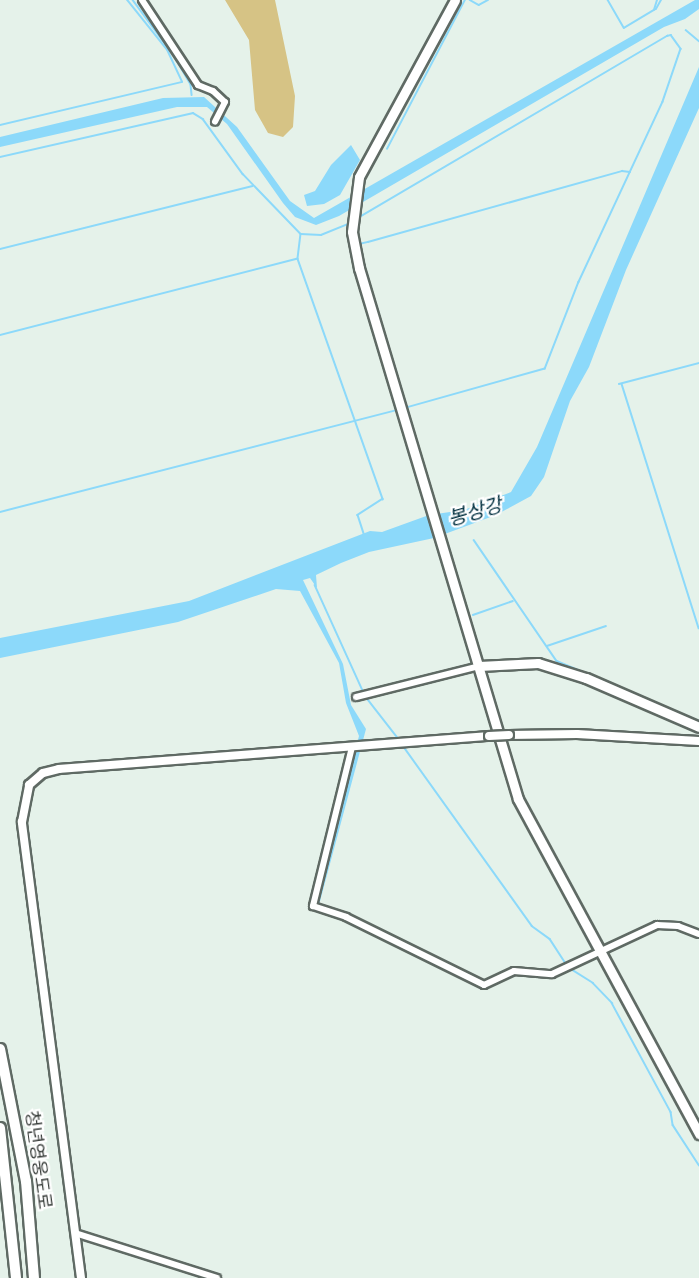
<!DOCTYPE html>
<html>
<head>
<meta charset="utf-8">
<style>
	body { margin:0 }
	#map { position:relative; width:699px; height:1278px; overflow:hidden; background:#e5f2ea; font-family:"Space Grotesk","Noto Sans KR",sans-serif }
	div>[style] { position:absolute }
	.green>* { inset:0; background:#d6c385 }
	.water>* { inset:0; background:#8cd9fa }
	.stream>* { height:1.5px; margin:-0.75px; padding:0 0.75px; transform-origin:0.75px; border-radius:0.75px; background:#8cd9fa }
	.roads { filter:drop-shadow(2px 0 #5f6a64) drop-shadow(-2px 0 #5f6a64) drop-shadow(0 2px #5f6a64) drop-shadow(0 -2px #5f6a64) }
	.street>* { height:6px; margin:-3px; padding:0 3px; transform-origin:3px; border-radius:3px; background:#fff }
	.secondary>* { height:8px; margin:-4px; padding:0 4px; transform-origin:4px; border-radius:4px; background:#fff }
	.primary>* { height:9px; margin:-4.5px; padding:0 4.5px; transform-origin:4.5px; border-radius:4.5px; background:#fff }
	.highway>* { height:10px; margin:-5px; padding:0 5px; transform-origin:5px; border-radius:5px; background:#fff }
	.bridges { filter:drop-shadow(2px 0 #5f6a64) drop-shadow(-2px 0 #5f6a64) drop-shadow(0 2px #5f6a64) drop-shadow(0 -2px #5f6a64) }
	.secondary-bridge>* { height:8px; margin:-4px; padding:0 4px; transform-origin:4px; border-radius:4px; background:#fff }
	span { translate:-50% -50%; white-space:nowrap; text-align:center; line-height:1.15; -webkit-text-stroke:4.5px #fff; paint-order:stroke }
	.street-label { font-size:18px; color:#383d3a }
	.water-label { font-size:20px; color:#002f3f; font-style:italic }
</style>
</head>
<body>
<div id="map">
	<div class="green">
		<div style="clip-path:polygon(225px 0,275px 0,295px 96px,293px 127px,283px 137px,268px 133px,255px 110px,249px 40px)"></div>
	</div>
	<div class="water">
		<div style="clip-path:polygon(695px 0,699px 0,699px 9px,685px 19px,664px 27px,339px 216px,316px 225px,295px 217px,283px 203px,227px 124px,207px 107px,177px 107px,0 147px,0 137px,163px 98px,204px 97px,237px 127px,290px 201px,314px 218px)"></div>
		<div style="clip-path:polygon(699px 67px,699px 108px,626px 270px,589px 367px,570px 401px,544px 477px,531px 496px,496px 515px,434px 538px,369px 552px,341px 563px,316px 575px,317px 588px,310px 578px,303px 580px,343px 664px,351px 705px,366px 729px,319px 905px,315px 905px,359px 736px,346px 703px,339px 663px,300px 591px,276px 589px,178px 622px,0 658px,0 638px,189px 601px,370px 531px,382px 532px,429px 515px,464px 510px,511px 492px,537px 447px)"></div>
		<div style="clip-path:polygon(351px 145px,360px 160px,340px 195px,324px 204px,307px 206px,304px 195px,315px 191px,331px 165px)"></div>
	</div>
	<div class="stream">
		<div style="left:133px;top:0;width:71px;rotate:53.6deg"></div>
		<div style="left:175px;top:57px;width:32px;rotate:60deg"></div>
		<div style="left:191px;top:85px;width:10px;rotate:84deg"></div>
		<div style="left:470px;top:0;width:10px;rotate:29deg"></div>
		<div style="left:479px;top:5px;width:10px;rotate:-29deg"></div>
		<div style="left:608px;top:0;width:32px;rotate:60deg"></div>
		<div style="left:624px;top:28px;width:37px;rotate:-31deg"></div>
		<div style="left:656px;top:9px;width:10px;rotate:-61deg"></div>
		<div style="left:654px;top:10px;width:10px;rotate:-73deg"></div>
		<div style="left:686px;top:30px;width:17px;rotate:40deg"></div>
		<div style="left:0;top:125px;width:187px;rotate:-13.3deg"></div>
		<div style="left:182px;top:82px;width:35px;rotate:-115deg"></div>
		<div style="left:167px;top:50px;width:64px;rotate:-128.7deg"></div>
		<div style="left:387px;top:149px;width:168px;rotate:-62.4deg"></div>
		<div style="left:0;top:157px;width:198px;rotate:-12.8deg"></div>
		<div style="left:193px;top:113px;width:12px;rotate:31deg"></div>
		<div style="left:203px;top:119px;width:68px;rotate:54deg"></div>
		<div style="left:243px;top:174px;width:83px;rotate:46deg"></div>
		<div style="left:301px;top:234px;width:20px;rotate:3deg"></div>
		<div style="left:321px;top:235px;width:31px;rotate:-22deg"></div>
		<div style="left:358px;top:218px;width:359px;rotate:-30.5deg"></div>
		<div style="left:667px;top:36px;width:4px;rotate:-14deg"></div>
		<div style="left:671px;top:35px;width:17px;rotate:54deg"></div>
		<div style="left:681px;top:49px;width:56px;rotate:108.8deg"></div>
		<div style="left:663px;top:102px;width:199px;rotate:115deg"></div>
		<div style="left:579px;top:282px;width:93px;rotate:111.3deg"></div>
		<div style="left:545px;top:369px;width:144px;rotate:164.3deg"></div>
		<div style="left:357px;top:228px;width:16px;rotate:83deg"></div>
		<div style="left:359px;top:244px;width:9px;rotate:-13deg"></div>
		<div style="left:368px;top:242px;width:264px;rotate:-15.6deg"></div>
		<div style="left:622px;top:171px;width:8px;rotate:7deg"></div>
		<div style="left:301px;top:234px;width:25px;rotate:97deg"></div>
		<div style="left:298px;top:259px;width:255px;rotate:70.5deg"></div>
		<div style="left:383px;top:499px;width:30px;rotate:147deg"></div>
		<div style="left:358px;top:515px;width:20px;rotate:72deg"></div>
		<div style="left:0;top:249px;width:260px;rotate:-14deg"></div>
		<div style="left:0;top:335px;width:307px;rotate:-14.4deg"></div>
		<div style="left:619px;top:384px;width:83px;rotate:-14.7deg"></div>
		<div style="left:622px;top:384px;width:256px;rotate:72.5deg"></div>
		<div style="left:0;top:512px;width:411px;rotate:-14.4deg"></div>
		<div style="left:474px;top:540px;width:147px;rotate:55.6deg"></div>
		<div style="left:557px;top:661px;width:154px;rotate:22.9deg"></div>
		<div style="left:315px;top:585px;width:119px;rotate:65.6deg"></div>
		<div style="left:473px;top:615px;width:42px;rotate:-19.3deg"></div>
		<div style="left:547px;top:646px;width:62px;rotate:-18.7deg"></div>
		<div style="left:366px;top:697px;width:52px;rotate:52deg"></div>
		<div style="left:404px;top:747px;width:220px;rotate:54.4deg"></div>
		<div style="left:532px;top:926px;width:22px;rotate:36deg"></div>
		<div style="left:550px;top:939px;width:30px;rotate:57deg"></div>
		<div style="left:571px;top:969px;width:26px;rotate:32deg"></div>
		<div style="left:593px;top:983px;width:28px;rotate:46deg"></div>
		<div style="left:612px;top:1003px;width:124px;rotate:61.6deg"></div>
		<div style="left:671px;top:1112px;width:13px;rotate:81deg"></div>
		<div style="left:673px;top:1125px;width:48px;rotate:57deg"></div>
	</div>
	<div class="roads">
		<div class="street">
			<div style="left:142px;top:0;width:102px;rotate:56.6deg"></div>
			<div style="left:198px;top:85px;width:16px;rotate:22deg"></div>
			<div style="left:213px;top:91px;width:16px;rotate:43deg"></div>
			<div style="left:225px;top:102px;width:22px;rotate:117deg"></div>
			<div style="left:356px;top:697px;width:127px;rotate:-14.1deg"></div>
			<div style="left:352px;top:747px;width:164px;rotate:103.8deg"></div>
			<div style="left:313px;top:906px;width:35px;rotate:18deg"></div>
			<div style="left:346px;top:917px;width:154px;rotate:26.2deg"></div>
			<div style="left:484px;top:985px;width:33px;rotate:-25deg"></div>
			<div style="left:514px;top:971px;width:38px;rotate:5deg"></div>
			<div style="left:552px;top:974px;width:116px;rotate:-25deg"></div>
			<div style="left:657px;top:925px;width:21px;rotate:3deg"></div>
			<div style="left:678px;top:926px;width:22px;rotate:21deg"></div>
			<div style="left:75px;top:1233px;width:149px;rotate:17.6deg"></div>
		</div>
		<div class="secondary">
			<div style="left:509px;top:735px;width:68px;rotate:-0.8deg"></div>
			<div style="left:577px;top:734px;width:122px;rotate:3.3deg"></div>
			<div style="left:81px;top:1278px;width:460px;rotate:-97.4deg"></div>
			<div style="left:22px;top:822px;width:38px;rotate:-79deg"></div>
			<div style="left:29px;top:785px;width:18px;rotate:-41deg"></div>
			<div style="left:43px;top:773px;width:16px;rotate:-14deg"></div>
			<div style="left:59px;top:769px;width:431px;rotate:-4.4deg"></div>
		</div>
		<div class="primary">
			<div style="left:455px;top:0;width:201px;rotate:118.5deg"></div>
			<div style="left:359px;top:177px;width:55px;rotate:97.3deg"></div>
			<div style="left:352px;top:232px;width:37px;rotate:79deg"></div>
			<div style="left:359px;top:268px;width:554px;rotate:73.33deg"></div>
			<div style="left:518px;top:799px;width:381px;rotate:61.6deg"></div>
			<div style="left:479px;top:666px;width:59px;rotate:-2.9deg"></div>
			<div style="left:538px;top:663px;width:50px;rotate:17.4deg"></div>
			<div style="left:586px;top:678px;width:123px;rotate:23.4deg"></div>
		</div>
		<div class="highway">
			<div style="left:0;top:1049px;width:135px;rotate:78.9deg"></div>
			<div style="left:26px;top:1181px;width:97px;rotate:85.3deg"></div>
			<div style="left:0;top:1128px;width:151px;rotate:83.9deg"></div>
		</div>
	</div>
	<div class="bridges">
		<div class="secondary-bridge">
			<div style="left:489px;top:736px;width:20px;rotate:-3deg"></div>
		</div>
	</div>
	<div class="street-label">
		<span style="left:38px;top:1160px;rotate:82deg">청년영웅도로</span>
	</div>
	<div class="water-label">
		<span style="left:475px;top:512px;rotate:-16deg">봉상강</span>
	</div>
</div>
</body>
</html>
